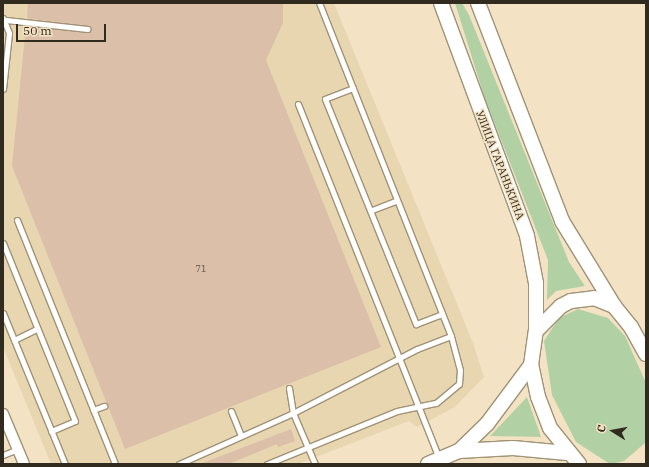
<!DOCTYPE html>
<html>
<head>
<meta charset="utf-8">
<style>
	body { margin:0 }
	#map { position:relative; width:649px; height:467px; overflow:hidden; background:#f3e3c4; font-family:"IBM Plex Serif",serif }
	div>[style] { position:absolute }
	.built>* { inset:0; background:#e8d6b1 }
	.green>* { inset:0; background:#b1d1a5 }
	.building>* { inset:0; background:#dbbfa9 }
	.roads { filter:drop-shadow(1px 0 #a09275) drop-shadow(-1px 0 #a09275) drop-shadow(0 1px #a09275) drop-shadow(0 -1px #a09275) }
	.service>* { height:5px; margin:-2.5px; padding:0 2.5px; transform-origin:2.5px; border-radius:2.5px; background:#fff }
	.minor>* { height:10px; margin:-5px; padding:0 5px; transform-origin:5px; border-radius:5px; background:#fff }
	.secondary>* { height:14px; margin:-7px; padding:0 7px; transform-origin:7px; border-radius:7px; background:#fff }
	span { translate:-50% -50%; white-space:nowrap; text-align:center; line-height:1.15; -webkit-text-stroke:3px #f3e3c4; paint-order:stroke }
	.number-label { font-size:9px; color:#5c5042 }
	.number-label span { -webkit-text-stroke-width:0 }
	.street-label { font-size:11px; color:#312b1f }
	.frame { position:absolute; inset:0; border:4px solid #312b1f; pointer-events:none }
	.north { position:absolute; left:593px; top:411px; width:40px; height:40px; -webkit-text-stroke:3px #f3e3c4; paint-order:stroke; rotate:281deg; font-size:11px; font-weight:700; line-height:16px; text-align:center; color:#312b1f }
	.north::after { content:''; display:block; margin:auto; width:14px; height:18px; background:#312b1f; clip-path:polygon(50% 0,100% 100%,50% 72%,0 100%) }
	.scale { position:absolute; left:16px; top:24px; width:90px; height:18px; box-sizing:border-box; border:2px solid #312b1f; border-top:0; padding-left:5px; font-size:12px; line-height:14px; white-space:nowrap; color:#312b1f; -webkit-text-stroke:3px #f3e3c4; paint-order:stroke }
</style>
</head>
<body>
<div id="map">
	<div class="built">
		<div style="clip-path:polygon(3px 3px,334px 3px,473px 343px,484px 377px,455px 407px,417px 427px,409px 421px,298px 464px,51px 464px,3px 347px)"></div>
	</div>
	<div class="green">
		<div style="clip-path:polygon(455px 3px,462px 3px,469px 15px,569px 262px,585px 286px,556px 291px,547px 300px,548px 260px,484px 96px)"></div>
		<div style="clip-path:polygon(578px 309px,608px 318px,625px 336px,646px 383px,645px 443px,624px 461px,610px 464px,576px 442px,552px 395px,544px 341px,559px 318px)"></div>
		<div style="clip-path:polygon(527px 397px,541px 437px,490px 436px,511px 414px)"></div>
	</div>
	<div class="building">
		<div style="clip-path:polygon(28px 3px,283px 3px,283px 23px,266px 60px,381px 347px,125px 449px,12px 166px,26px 26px,88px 33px,92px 28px,27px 18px)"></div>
		<div style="clip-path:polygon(291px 429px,295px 441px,278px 447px,277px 444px,229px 464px,200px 464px)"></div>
	</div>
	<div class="roads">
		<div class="service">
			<div style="left:3px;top:18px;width:16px;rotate:68deg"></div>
			<div style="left:9px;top:33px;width:56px;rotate:96.1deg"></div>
			<div style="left:6px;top:20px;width:82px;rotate:6.3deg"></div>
			<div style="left:353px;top:88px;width:30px;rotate:159deg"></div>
			<div style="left:325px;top:99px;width:243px;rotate:68deg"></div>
			<div style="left:416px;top:324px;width:28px;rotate:-21deg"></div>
			<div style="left:298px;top:104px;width:381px;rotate:68.3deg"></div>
			<div style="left:372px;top:210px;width:26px;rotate:-21deg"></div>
			<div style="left:17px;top:220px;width:263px;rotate:68.1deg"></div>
			<div style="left:3px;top:243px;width:192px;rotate:68deg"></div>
			<div style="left:75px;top:421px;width:26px;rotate:157deg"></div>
			<div style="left:3px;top:313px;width:163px;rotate:67.7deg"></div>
			<div style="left:14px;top:340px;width:25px;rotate:-26deg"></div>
			<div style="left:289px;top:388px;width:25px;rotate:81deg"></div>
			<div style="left:293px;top:413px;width:56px;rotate:66.7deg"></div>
			<div style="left:93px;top:410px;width:12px;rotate:-20deg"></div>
			<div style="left:231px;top:411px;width:27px;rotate:68deg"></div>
			<div style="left:3px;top:455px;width:16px;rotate:-22deg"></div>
			<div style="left:179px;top:464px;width:125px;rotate:-24.1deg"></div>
			<div style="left:293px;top:413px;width:140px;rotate:-27.3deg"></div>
			<div style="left:417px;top:349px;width:36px;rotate:-21deg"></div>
			<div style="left:451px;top:336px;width:358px;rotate:-111.6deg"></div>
			<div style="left:267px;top:464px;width:140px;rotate:-22.2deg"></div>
			<div style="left:397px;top:411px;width:40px;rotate:-12deg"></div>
			<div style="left:436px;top:403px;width:30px;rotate:-40deg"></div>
			<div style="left:459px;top:384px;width:14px;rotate:-86deg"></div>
			<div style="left:460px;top:370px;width:35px;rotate:-105deg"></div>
		</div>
		<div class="minor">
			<div style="left:3px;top:414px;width:54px;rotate:67.2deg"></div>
		</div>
		<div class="secondary">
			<div style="left:441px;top:3px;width:248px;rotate:69.7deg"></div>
			<div style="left:527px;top:236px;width:48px;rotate:79.2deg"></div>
			<div style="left:536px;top:283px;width:48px;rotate:90deg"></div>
			<div style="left:478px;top:3px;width:234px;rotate:68.9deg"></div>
			<div style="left:562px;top:221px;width:100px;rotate:58.5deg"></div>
			<div style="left:459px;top:451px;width:39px;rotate:-44deg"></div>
			<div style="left:487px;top:424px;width:74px;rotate:-53.3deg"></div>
			<div style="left:428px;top:464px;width:34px;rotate:-23deg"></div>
			<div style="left:459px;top:451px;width:54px;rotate:-3.2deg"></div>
			<div style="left:513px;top:448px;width:54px;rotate:5.3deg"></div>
			<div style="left:579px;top:464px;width:46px;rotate:-128.9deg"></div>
			<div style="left:550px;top:428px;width:33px;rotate:-111deg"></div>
			<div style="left:538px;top:397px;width:33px;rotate:-102deg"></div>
			<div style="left:531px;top:365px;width:34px;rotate:-82deg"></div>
			<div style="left:536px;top:331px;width:35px;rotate:-45deg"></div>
			<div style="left:561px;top:306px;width:11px;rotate:-27deg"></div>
			<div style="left:571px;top:301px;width:23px;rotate:-7deg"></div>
			<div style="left:594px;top:298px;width:22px;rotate:22deg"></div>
			<div style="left:614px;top:306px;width:27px;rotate:51deg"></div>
			<div style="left:631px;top:327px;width:31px;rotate:61deg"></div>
		</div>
	</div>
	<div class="number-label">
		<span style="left:201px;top:269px">71</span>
	</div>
	<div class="street-label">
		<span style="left:500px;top:165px;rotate:69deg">УЛИЦА ГАРАНЬКИНА</span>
	</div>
	<div class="frame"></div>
	<div class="north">С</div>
	<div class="scale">50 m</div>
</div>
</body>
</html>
